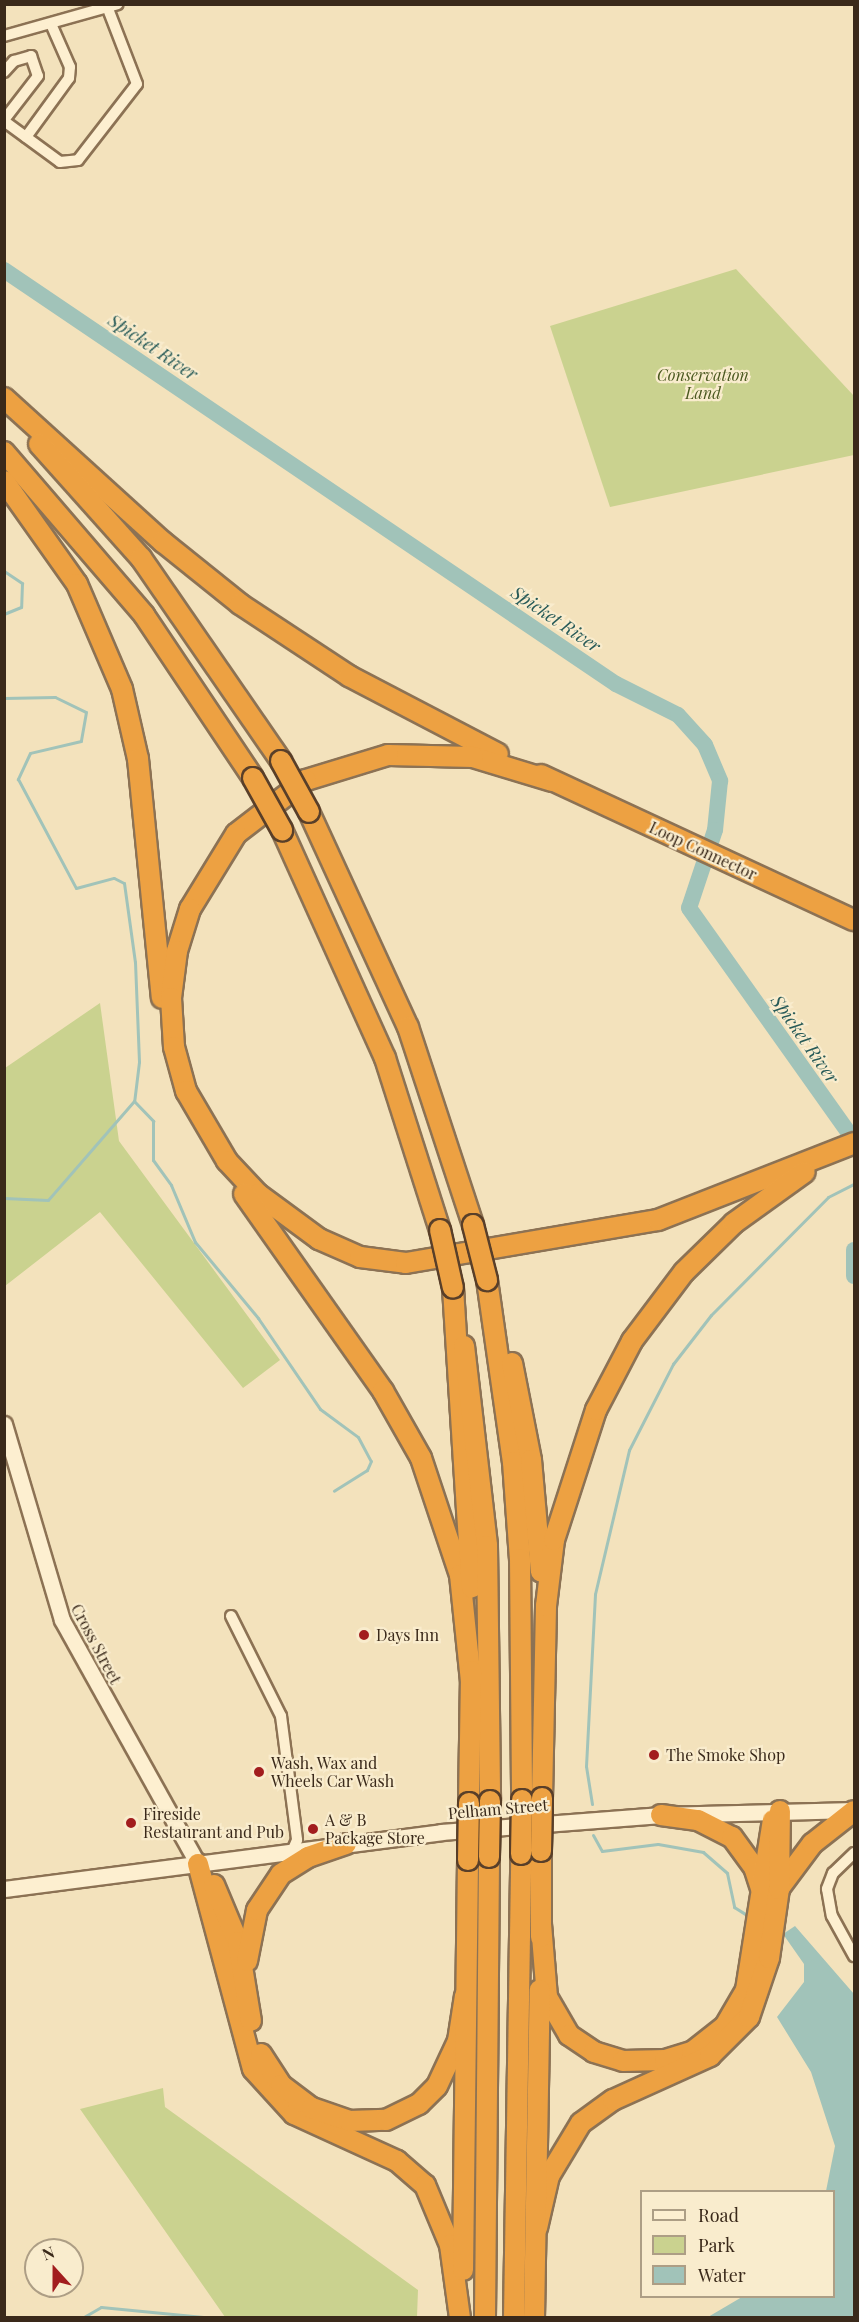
<!DOCTYPE html>
<html>
<head>
<meta charset="utf-8">
<style>
	body { margin:0 }
	#map { position:relative; width:859px; height:2322px; overflow:hidden; background:#f3e2bc; font-family:"Playfair Display",serif }
	div>[style] { position:absolute }
	.green>* { inset:0; background:#cad28f }
	.water>* { inset:0; background:#a1c3b9 }
	.stream>* { height:3px; margin:-1.5px; padding:0 1.5px; transform-origin:1.5px; border-radius:1.5px; background:#a1c3b9 }
	.river>* { height:16px; margin:-8px; padding:0 8px; transform-origin:8px; border-radius:8px; background:#a1c3b9 }
	.roads { filter:drop-shadow(2px 0 #8c7254) drop-shadow(-2px 0 #8c7254) drop-shadow(0 2px #8c7254) drop-shadow(0 -2px #8c7254) }
	.street>* { height:10px; margin:-5px; padding:0 5px; transform-origin:5px; border-radius:5px; background:#fdefd0 }
	.secondary>* { height:15px; margin:-7.5px; padding:0 7.5px; transform-origin:7.5px; border-radius:7.5px; background:#fdefd0 }
	.highway>* { height:20px; margin:-10px; padding:0 10px; transform-origin:10px; border-radius:10px; background:#eda142 }
	.bridges { filter:drop-shadow(2px 0 #593f29) drop-shadow(-2px 0 #593f29) drop-shadow(0 2px #593f29) drop-shadow(0 -2px #593f29) }
	.highway-bridge>* { height:20px; margin:-10px; padding:0 10px; transform-origin:10px; border-radius:10px; background:#eda142 }
	.dots>* { width:16px; height:16px; translate:-50% -50%; box-sizing:border-box; border:3px solid #f9eccd; border-radius:50% }
	span { translate:-50% -50%; white-space:nowrap; text-align:center; line-height:1.15; -webkit-text-stroke:4.5px #f9eccd; paint-order:stroke }
	.park-label { font-size:16px; color:#4a581f; font-style:italic }
	.street-label { font-size:16px; color:#3a291a }
	.poi-label { font-size:16px; color:#3a291a }
	.left { translate:0 -50%; text-align:left }
	.water-label { font-size:18px; color:#285b58; font-style:italic }
	.frame { position:absolute; inset:0; border:6px solid #3a291a; pointer-events:none }
	.legend { position:absolute; left:640px; top:2190px; width:195px; height:108px; box-sizing:border-box; background:#f9eccd; border:2px solid #ad9e85; margin:0; padding:8px 10px; list-style:none; font-size:18px; color:#3a291a }
	.legend li { display:flex; align-items:center; gap:12px; height:30px }
	.legend b { width:30px; border:2px solid #ad9e85 }
	.north { position:absolute; left:24px; top:2238px; width:60px; height:60px; box-sizing:border-box; background:#f9eccd; border:2px solid #ad9e85; border-radius:50%; rotate:339deg; font-size:16px; font-weight:700; line-height:24px; text-align:center; color:#3a291a }
	.north::after { content:''; display:block; margin:auto; width:21px; height:27px; background:#a21d1e; clip-path:polygon(50% 0,100% 100%,50% 72%,0 100%) }
</style>
</head>
<body>
<div id="map">
	<div class="green">
		<div style="clip-path:polygon(736px 269px,854px 396px,854px 455px,610px 507px,550px 326px)"></div>
		<div style="clip-path:polygon(100px 1003px,119px 1141px,280px 1360px,243px 1388px,100px 1212px,5px 1286px,5px 1068px)"></div>
		<div style="clip-path:polygon(163px 2088px,165px 2107px,418px 2290px,417px 2317px,225px 2317px,80px 2109px)"></div>
	</div>
	<div class="water">
		<div style="clip-path:polygon(795px 1926px,854px 1994px,854px 2317px,708px 2317px,742px 2297px,834px 2296px,834px 2192px,826px 2191px,835px 2146px,811px 2072px,777px 2017px,804px 1982px,804px 1964px,783px 1934px)"></div>
	</div>
	<div class="stream">
		<div style="left:4px;top:571px;width:22px;rotate:34deg"></div>
		<div style="left:22px;top:583px;width:24px;rotate:92deg"></div>
		<div style="left:21px;top:607px;width:18px;rotate:158deg"></div>
		<div style="left:4px;top:698px;width:51px;rotate:-1.1deg"></div>
		<div style="left:55px;top:697px;width:34px;rotate:26deg"></div>
		<div style="left:86px;top:712px;width:29px;rotate:100deg"></div>
		<div style="left:81px;top:741px;width:52px;rotate:166.8deg"></div>
		<div style="left:30px;top:753px;width:29px;rotate:115deg"></div>
		<div style="left:18px;top:779px;width:123px;rotate:62deg"></div>
		<div style="left:76px;top:888px;width:39px;rotate:-15deg"></div>
		<div style="left:114px;top:878px;width:11px;rotate:27deg"></div>
		<div style="left:124px;top:883px;width:80px;rotate:82.1deg"></div>
		<div style="left:135px;top:962px;width:100px;rotate:87.7deg"></div>
		<div style="left:139px;top:1062px;width:39px;rotate:97deg"></div>
		<div style="left:134px;top:1101px;width:131px;rotate:131deg"></div>
		<div style="left:48px;top:1200px;width:44px;rotate:-177.4deg"></div>
		<div style="left:134px;top:1101px;width:28px;rotate:46deg"></div>
		<div style="left:153px;top:1121px;width:39px;rotate:90deg"></div>
		<div style="left:153px;top:1160px;width:31px;rotate:54deg"></div>
		<div style="left:171px;top:1185px;width:62px;rotate:67.2deg"></div>
		<div style="left:195px;top:1242px;width:99px;rotate:50.3deg"></div>
		<div style="left:258px;top:1318px;width:110px;rotate:55.7deg"></div>
		<div style="left:320px;top:1409px;width:47px;rotate:36.4deg"></div>
		<div style="left:358px;top:1437px;width:27px;rotate:62deg"></div>
		<div style="left:371px;top:1461px;width:10px;rotate:114deg"></div>
		<div style="left:367px;top:1470px;width:39px;rotate:148deg"></div>
		<div style="left:592px;top:1804px;width:38px;rotate:-99deg"></div>
		<div style="left:586px;top:1766px;width:172px;rotate:-87deg"></div>
		<div style="left:595px;top:1594px;width:148px;rotate:-76.7deg"></div>
		<div style="left:629px;top:1450px;width:97px;rotate:-62.9deg"></div>
		<div style="left:673px;top:1364px;width:62px;rotate:-52.2deg"></div>
		<div style="left:711px;top:1315px;width:166px;rotate:-45.2deg"></div>
		<div style="left:828px;top:1197px;width:29px;rotate:-27deg"></div>
		<div style="left:593px;top:1835px;width:18px;rotate:61deg"></div>
		<div style="left:602px;top:1851px;width:56px;rotate:-7.1deg"></div>
		<div style="left:658px;top:1844px;width:46px;rotate:10.1deg"></div>
		<div style="left:703px;top:1852px;width:32px;rotate:41deg"></div>
		<div style="left:727px;top:1873px;width:35px;rotate:78deg"></div>
		<div style="left:734px;top:1907px;width:13px;rotate:32deg"></div>
		<div style="left:29px;top:2318px;width:10px"></div>
		<div style="left:82px;top:2318px;width:22px;rotate:-30deg"></div>
		<div style="left:101px;top:2307px;width:113px;rotate:5.6deg"></div>
	</div>
	<div class="river">
		<div style="left:4px;top:270px;width:739px;rotate:34.08deg"></div>
		<div style="left:616px;top:684px;width:69px;rotate:26.6deg"></div>
		<div style="left:678px;top:715px;width:40px;rotate:48deg"></div>
		<div style="left:705px;top:745px;width:39px;rotate:67deg"></div>
		<div style="left:720px;top:781px;width:49px;rotate:95.8deg"></div>
		<div style="left:715px;top:830px;width:82px;rotate:108.4deg"></div>
		<div style="left:689px;top:908px;width:285px;rotate:54.6deg"></div>
		<div style="left:854px;top:1250px;width:26px;rotate:90deg"></div>
	</div>
	<div class="roads">
		<div class="street">
			<div style="left:4px;top:36px;width:118px;rotate:-15.7deg"></div>
			<div style="left:4px;top:72px;width:15px;rotate:-48deg"></div>
			<div style="left:14px;top:61px;width:18px;rotate:-16deg"></div>
			<div style="left:31px;top:56px;width:21px;rotate:71deg"></div>
			<div style="left:38px;top:76px;width:56px;rotate:127.7deg"></div>
			<div style="left:4px;top:121px;width:69px;rotate:36.2deg"></div>
			<div style="left:60px;top:162px;width:18px;rotate:-6deg"></div>
			<div style="left:78px;top:160px;width:96px;rotate:-52.2deg"></div>
			<div style="left:137px;top:84px;width:80px;rotate:-111.1deg"></div>
			<div style="left:26px;top:137px;width:73px;rotate:-53.9deg"></div>
			<div style="left:69px;top:78px;width:11px;rotate:-85deg"></div>
			<div style="left:70px;top:67px;width:47px;rotate:-113.8deg"></div>
			<div style="left:231px;top:1616px;width:112px;rotate:63.4deg"></div>
			<div style="left:281px;top:1716px;width:125px;rotate:82.6deg"></div>
			<div style="left:297px;top:1840px;width:13px;rotate:113deg"></div>
			<div style="left:854px;top:1853px;width:29px;rotate:136deg"></div>
			<div style="left:833px;top:1873px;width:17px;rotate:111deg"></div>
			<div style="left:827px;top:1889px;width:27px;rotate:80deg"></div>
			<div style="left:832px;top:1916px;width:46px;rotate:61.2deg"></div>
		</div>
		<div class="secondary">
			<div style="left:4px;top:1424px;width:204px;rotate:73.5deg"></div>
			<div style="left:62px;top:1620px;width:279px;rotate:60.9deg"></div>
			<div style="left:4px;top:1889px;width:441px;rotate:-7.4deg"></div>
			<div style="left:441px;top:1832px;width:221px;rotate:-4.4deg"></div>
			<div style="left:661px;top:1815px;width:193px;rotate:-1.5deg"></div>
		</div>
		<div class="highway">
			<div style="left:4px;top:398px;width:215px;rotate:42.2deg"></div>
			<div style="left:163px;top:542px;width:99px;rotate:38.8deg"></div>
			<div style="left:240px;top:604px;width:131px;rotate:33.4deg"></div>
			<div style="left:349px;top:676px;width:168px;rotate:27.6deg"></div>
			<div style="left:39px;top:444px;width:153px;rotate:48.2deg"></div>
			<div style="left:141px;top:558px;width:247px;rotate:55.4deg"></div>
			<div style="left:4px;top:452px;width:215px;rotate:49.3deg"></div>
			<div style="left:144px;top:615px;width:196px;rotate:56.2deg"></div>
			<div style="left:4px;top:481px;width:126px;rotate:54.7deg"></div>
			<div style="left:77px;top:584px;width:114px;rotate:66.8deg"></div>
			<div style="left:122px;top:689px;width:72px;rotate:77.1deg"></div>
			<div style="left:138px;top:759px;width:240px;rotate:84.3deg"></div>
			<div style="left:541px;top:775px;width:345px;rotate:24.9deg"></div>
			<div style="left:552px;top:781px;width:83px;rotate:-163.1deg"></div>
			<div style="left:473px;top:757px;width:85px;rotate:-178.7deg"></div>
			<div style="left:388px;top:755px;width:86px;rotate:163deg"></div>
			<div style="left:306px;top:780px;width:88px;rotate:142.4deg"></div>
			<div style="left:236px;top:834px;width:88px;rotate:121.5deg"></div>
			<div style="left:190px;top:909px;width:44px;rotate:107.2deg"></div>
			<div style="left:177px;top:951px;width:47px;rotate:97.3deg"></div>
			<div style="left:171px;top:998px;width:49px;rotate:86.5deg"></div>
			<div style="left:174px;top:1047px;width:46px;rotate:74.7deg"></div>
			<div style="left:186px;top:1091px;width:81px;rotate:59.6deg"></div>
			<div style="left:227px;top:1161px;width:45px;rotate:46.8deg"></div>
			<div style="left:258px;top:1194px;width:76px;rotate:36.4deg"></div>
			<div style="left:319px;top:1239px;width:45px;rotate:23.7deg"></div>
			<div style="left:360px;top:1257px;width:46px;rotate:7.4deg"></div>
			<div style="left:406px;top:1263px;width:256px;rotate:-9.7deg"></div>
			<div style="left:658px;top:1220px;width:211px;rotate:-21.4deg"></div>
			<div style="left:309px;top:812px;width:237px;rotate:65.3deg"></div>
			<div style="left:408px;top:1027px;width:208px;rotate:71.8deg"></div>
			<div style="left:282px;top:830px;width:250px;rotate:65.7deg"></div>
			<div style="left:385px;top:1058px;width:181px;rotate:72.3deg"></div>
			<div style="left:244px;top:1194px;width:241px;rotate:54.8deg"></div>
			<div style="left:383px;top:1391px;width:77px;rotate:60.4deg"></div>
			<div style="left:421px;top:1458px;width:123px;rotate:71.6deg"></div>
			<div style="left:460px;top:1575px;width:108px;rotate:84.1deg"></div>
			<div style="left:487px;top:1280px;width:184px;rotate:81.9deg"></div>
			<div style="left:513px;top:1462px;width:97px;rotate:85.9deg"></div>
			<div style="left:520px;top:1559px;width:241px;rotate:89.5deg"></div>
			<div style="left:453px;top:1288px;width:300px;rotate:86.4deg"></div>
			<div style="left:464px;top:1346px;width:201px;rotate:83.4deg"></div>
			<div style="left:487px;top:1546px;width:255px;rotate:89.3deg"></div>
			<div style="left:512px;top:1363px;width:99px;rotate:78.9deg"></div>
			<div style="left:531px;top:1460px;width:112px;rotate:84.9deg"></div>
			<div style="left:542px;top:1798px;width:192px;rotate:-88.8deg"></div>
			<div style="left:546px;top:1606px;width:66px;rotate:-83.1deg"></div>
			<div style="left:554px;top:1540px;width:137px;rotate:-72.1deg"></div>
			<div style="left:596px;top:1410px;width:78px;rotate:-62.4deg"></div>
			<div style="left:632px;top:1341px;width:86px;rotate:-53deg"></div>
			<div style="left:684px;top:1272px;width:70px;rotate:-44.4deg"></div>
			<div style="left:734px;top:1223px;width:87px;rotate:-35.7deg"></div>
			<div style="left:469px;top:1803px;width:132px;rotate:-89.1deg"></div>
			<div style="left:661px;top:1815px;width:37px;rotate:8deg"></div>
			<div style="left:698px;top:1820px;width:38px;rotate:27deg"></div>
			<div style="left:732px;top:1837px;width:37px;rotate:54deg"></div>
			<div style="left:754px;top:1867px;width:22px;rotate:72deg"></div>
			<div style="left:198px;top:1864px;width:212px;rotate:75deg"></div>
			<div style="left:253px;top:2069px;width:61px;rotate:47.7deg"></div>
			<div style="left:294px;top:2114px;width:113px;rotate:24.5deg"></div>
			<div style="left:397px;top:2161px;width:37px;rotate:41deg"></div>
			<div style="left:425px;top:2185px;width:65px;rotate:67.4deg"></div>
			<div style="left:450px;top:2245px;width:74px;rotate:82.2deg"></div>
			<div style="left:214px;top:1885px;width:62px;rotate:67.2deg"></div>
			<div style="left:238px;top:1942px;width:80px;rotate:80.7deg"></div>
			<div style="left:780px;top:1887px;width:54px;rotate:-53.3deg"></div>
			<div style="left:812px;top:1844px;width:53px;rotate:-38.2deg"></div>
			<div style="left:541px;top:1924px;width:73px;rotate:85.3deg"></div>
			<div style="left:547px;top:1997px;width:44px;rotate:59.9deg"></div>
			<div style="left:569px;top:2035px;width:30px;rotate:34deg"></div>
			<div style="left:594px;top:2052px;width:30px;rotate:17deg"></div>
			<div style="left:623px;top:2061px;width:42px;rotate:-1.4deg"></div>
			<div style="left:665px;top:2060px;width:28px;rotate:-17deg"></div>
			<div style="left:692px;top:2052px;width:42px;rotate:-38.2deg"></div>
			<div style="left:725px;top:2026px;width:42px;rotate:-59.7deg"></div>
			<div style="left:746px;top:1990px;width:172px;rotate:-81deg"></div>
			<div style="left:541px;top:1937px;width:86px;rotate:-90deg"></div>
			<div style="left:247px;top:1961px;width:52px;rotate:-78.9deg"></div>
			<div style="left:257px;top:1910px;width:43px;rotate:-56.3deg"></div>
			<div style="left:281px;top:1874px;width:32px;rotate:-32deg"></div>
			<div style="left:308px;top:1857px;width:40px;rotate:-18.9deg"></div>
			<div style="left:261px;top:2054px;width:37px;rotate:57deg"></div>
			<div style="left:281px;top:2085px;width:39px;rotate:37deg"></div>
			<div style="left:312px;top:2108px;width:39px;rotate:19deg"></div>
			<div style="left:349px;top:2121px;width:37px;rotate:-2deg"></div>
			<div style="left:386px;top:2120px;width:37px;rotate:-26deg"></div>
			<div style="left:419px;top:2104px;width:25px;rotate:-45deg"></div>
			<div style="left:437px;top:2086px;width:50px;rotate:-65deg"></div>
			<div style="left:458px;top:2041px;width:46px;rotate:-81.2deg"></div>
			<div style="left:537px;top:2228px;width:53px;rotate:-77deg"></div>
			<div style="left:549px;top:2176px;width:62px;rotate:-58.9deg"></div>
			<div style="left:581px;top:2123px;width:39px;rotate:-36deg"></div>
			<div style="left:613px;top:2100px;width:107px;rotate:-24.4deg"></div>
			<div style="left:710px;top:2056px;width:55px;rotate:-45deg"></div>
			<div style="left:749px;top:2017px;width:62px;rotate:-71.3deg"></div>
			<div style="left:769px;top:1958px;width:70px;rotate:-81.8deg"></div>
			<div style="left:779px;top:1889px;width:78px;rotate:-89.3deg"></div>
			<div style="left:463px;top:2270px;width:410px;rotate:-89.3deg"></div>
			<div style="left:485px;top:2318px;width:461px;rotate:-89.5deg"></div>
			<div style="left:514px;top:2318px;width:464px;rotate:-89.1deg"></div>
			<div style="left:534px;top:2318px;width:328px;rotate:-89deg"></div>
		</div>
	</div>
	<div class="bridges">
		<div class="highway-bridge">
			<div style="left:281px;top:761px;width:58px;rotate:61.2deg"></div>
			<div style="left:253px;top:778px;width:60px;rotate:60.9deg"></div>
			<div style="left:473px;top:1225px;width:57px;rotate:75.7deg"></div>
			<div style="left:440px;top:1230px;width:59px;rotate:77.4deg"></div>
			<div style="left:541px;top:1851px;width:53px;rotate:-88.9deg"></div>
			<div style="left:521px;top:1854px;width:54px;rotate:-88.9deg"></div>
			<div style="left:489px;top:1857px;width:56px;rotate:-89deg"></div>
			<div style="left:468px;top:1860px;width:57px;rotate:-89deg"></div>
		</div>
	</div>
	<div class="dots">
		<div style="left:364px;top:1635px;background:#a21d1e"></div>
		<div style="left:654px;top:1755px;background:#a21d1e"></div>
		<div style="left:259px;top:1772px;background:#a21d1e"></div>
		<div style="left:131px;top:1823px;background:#a21d1e"></div>
		<div style="left:313px;top:1829px;background:#a21d1e"></div>
	</div>
	<div class="park-label">
		<span style="left:703px;top:384px">Conservation<br>Land</span>
	</div>
	<div class="street-label">
		<span style="left:703px;top:851px;rotate:25deg">Loop Connector</span>
		<span style="left:96px;top:1644px;rotate:62deg">Cross Street</span>
		<span style="left:498px;top:1809px;rotate:-5deg">Pelham Street</span>
	</div>
	<div class="poi-label">
		<span class="left" style="left:376px;top:1635px">Days Inn</span>
		<span class="left" style="left:666px;top:1755px">The Smoke Shop</span>
		<span class="left" style="left:271px;top:1772px">Wash, Wax and<br>Wheels Car Wash</span>
		<span class="left" style="left:143px;top:1823px">Fireside<br>Restaurant and Pub</span>
		<span class="left" style="left:325px;top:1829px">A &amp; B<br>Package Store</span>
	</div>
	<div class="water-label">
		<span style="left:153px;top:347px;rotate:34deg">Spicket River</span>
		<span style="left:556px;top:619px;rotate:34deg">Spicket River</span>
		<span style="left:805px;top:1039px;rotate:55deg">Spicket River</span>
	</div>
	<div class="frame"></div>
	<ul class="legend">
	<li><b style="height:8px;background:#fdefd0"></b>Road</li>
	<li><b style="height:16px;background:#cad28f"></b>Park</li>
	<li><b style="height:16px;background:#a1c3b9"></b>Water</li>
	</ul>
	<div class="north">N</div>
</div>
</body>
</html>
